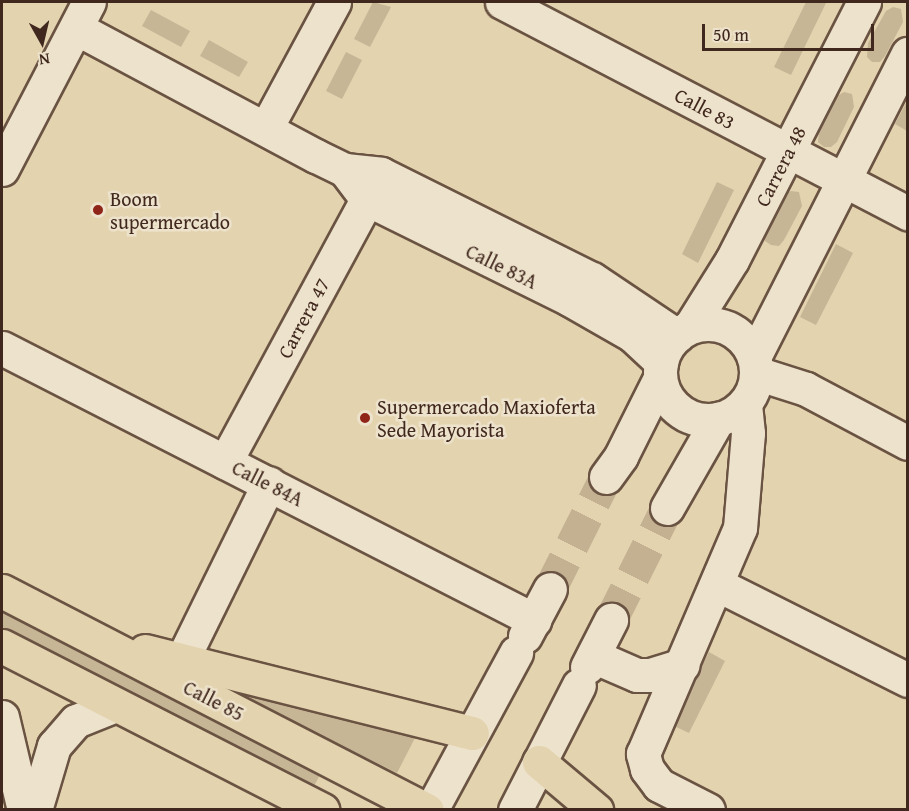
<!DOCTYPE html>
<html>
<head>
<meta charset="utf-8">
<style>
	body { margin:0 }
	#map { position:relative; width:909px; height:811px; overflow:hidden; background:#e3d3af; font-family:"Gentium Book Plus",serif }
	div>[style] { position:absolute }
	.green>* { inset:0; background:#c7b696 }
	.minor-tunnel>* { height:33px; margin-top:-16.5px; transform-origin:0; background:repeating-linear-gradient(90deg,#c3b192 0 33px,transparent 0 49px) }
	.roads { filter:drop-shadow(2px 0 #6a5342) drop-shadow(-2px 0 #6a5342) drop-shadow(0 2px #6a5342) drop-shadow(0 -2px #6a5342) }
	.minor>* { height:33px; margin:-16.5px; padding:0 16.5px; transform-origin:16.5px; border-radius:16.5px; background:#ede2cb }
	.minor>.ring { margin:-16.5px; padding:0; box-sizing:content-box; background:none; border:33px solid #ede2cb; border-radius:50% }
	.major>* { height:33px; margin:-16.5px; padding:0 16.5px; transform-origin:16.5px; border-radius:16.5px; background:#e3d3af }
	.dots>* { width:16px; height:16px; translate:-50% -50%; box-sizing:border-box; border:3px solid #ede2cb; border-radius:50% }
	span { translate:-50% -50%; white-space:nowrap; text-align:center; line-height:1.15; -webkit-text-stroke:5px #ede2cb; paint-order:stroke }
	.street-label { font-size:20px; color:#41281e }
	.poi-label { font-size:20px; color:#41281e }
	.left { translate:0 -50%; text-align:left }
	.frame { position:absolute; inset:0; border:3px solid #41281e; pointer-events:none }
	.north { position:absolute; left:12px; top:12px; width:60px; height:60px; -webkit-text-stroke:4px #ede2cb; paint-order:stroke; rotate:172deg; font-size:16px; font-weight:700; line-height:24px; text-align:center; color:#41281e }
	.north::after { content:''; display:block; margin:auto; width:21px; height:27px; background:#41281e; clip-path:polygon(50% 0,100% 100%,50% 72%,0 100%) }
	.scale { position:absolute; left:702px; top:24px; width:172px; height:27px; box-sizing:border-box; border:3px solid #41281e; border-top:0; padding-left:8px; font-size:18px; line-height:21px; white-space:nowrap; color:#41281e; -webkit-text-stroke:4px #ede2cb; paint-order:stroke }
</style>
</head>
<body>
<div id="map">
	<div class="green">
		<div style="clip-path:polygon(373px 2px,391px 7px,370px 47px,354px 39px)"></div>
		<div style="clip-path:polygon(806px 2px,826px 3px,791px 75px,774px 67px)"></div>
		<div style="clip-path:polygon(893px 7px,901px 9px,903px 22px,885px 56px,880px 62px,872px 62px,867px 57px,868px 43px,886px 11px)"></div>
		<div style="clip-path:polygon(151px 10px,190px 31px,181px 47px,142px 26px)"></div>
		<div style="clip-path:polygon(209px 40px,248px 62px,239px 77px,200px 56px)"></div>
		<div style="clip-path:polygon(346px 52px,362px 60px,342px 99px,326px 91px)"></div>
		<div style="clip-path:polygon(844px 92px,852px 94px,854px 107px,837px 142px,831px 147px,824px 147px,818px 142px,819px 128px,837px 96px)"></div>
		<div style="clip-path:polygon(907px 101px,907px 131px,895px 124px)"></div>
		<div style="clip-path:polygon(717px 182px,734px 190px,698px 263px,682px 254px)"></div>
		<div style="clip-path:polygon(791px 191px,799px 192px,802px 206px,784px 240px,779px 246px,771px 245px,765px 241px,766px 226px,785px 194px)"></div>
		<div style="clip-path:polygon(836px 244px,853px 253px,816px 325px,800px 317px)"></div>
		<div style="clip-path:polygon(2px 603px,322px 771px,311px 792px,2px 630px)"></div>
		<div style="clip-path:polygon(709px 652px,725px 661px,689px 733px,672px 725px)"></div>
		<div style="clip-path:polygon(189px 670px,416px 736px,397px 773px)"></div>
	</div>
	<div class="minor-tunnel">
		<div style="left:550px;top:589px;width:125px;rotate:-63.4deg"></div>
		<div style="left:611px;top:620px;width:125px;rotate:-63.4deg"></div>
	</div>
	<div class="roads">
		<div class="minor">
			<div style="left:502px;top:2px;width:458px;rotate:27.5deg"></div>
			<div style="left:76px;top:28px;width:272px;rotate:28.1deg"></div>
			<div style="left:316px;top:156px;width:32px;rotate:26deg"></div>
			<div style="left:345px;top:170px;width:36px;rotate:6deg"></div>
			<div style="left:381px;top:174px;width:236px;rotate:26.5deg"></div>
			<div style="left:592px;top:279px;width:102px;rotate:33.8deg"></div>
			<div style="left:266px;top:128px;width:143px;rotate:-61.6deg"></div>
			<div style="left:2px;top:169px;width:188px;rotate:-62.5deg"></div>
			<div style="left:345px;top:170px;width:36px;rotate:53deg"></div>
			<div style="left:367px;top:199px;width:225px;rotate:26.3deg"></div>
			<div style="left:569px;top:299px;width:73px;rotate:29.7deg"></div>
			<div style="left:632px;top:335px;width:40px;rotate:43deg"></div>
			<div class="ring" style="left:660px;top:324px;width:63px;height:63px"></div>
			<div style="left:690px;top:327px;width:79px;rotate:-57.9deg"></div>
			<div style="left:732px;top:260px;width:290px;rotate:-62.9deg"></div>
			<div style="left:2px;top:348px;width:598px;rotate:27.08deg"></div>
			<div style="left:754px;top:357px;width:340px;rotate:-63.1deg"></div>
			<div style="left:756px;top:373px;width:52px;rotate:17.7deg"></div>
			<div style="left:806px;top:389px;width:115px;rotate:27.9deg"></div>
			<div style="left:225px;top:462px;width:319px;rotate:-61.6deg"></div>
			<div style="left:606px;top:477px;width:26px;rotate:-54deg"></div>
			<div style="left:621px;top:456px;width:87px;rotate:-63.4deg"></div>
			<div style="left:667px;top:508px;width:103px;rotate:-60.2deg"></div>
			<div style="left:718px;top:585px;width:212px;rotate:26.6deg"></div>
			<div style="left:525px;top:636px;width:53px;rotate:-62deg"></div>
			<div style="left:593px;top:656px;width:48px;rotate:23.4deg"></div>
			<div style="left:637px;top:675px;width:13px"></div>
			<div style="left:650px;top:675px;width:34px;rotate:-17deg"></div>
			<div style="left:182px;top:660px;width:197px;rotate:-63.8deg"></div>
			<div style="left:587px;top:667px;width:53px;rotate:-62.9deg"></div>
			<div style="left:2px;top:717px;width:96px;rotate:76.7deg"></div>
			<div style="left:35px;top:810px;width:67px;rotate:-73.5deg"></div>
			<div style="left:54px;top:746px;width:33px;rotate:-49deg"></div>
			<div style="left:76px;top:721px;width:43px;rotate:-21.8deg"></div>
			<div style="left:431px;top:810px;width:179px;rotate:-61.6deg"></div>
			<div style="left:515px;top:810px;width:140px;rotate:-62.9deg"></div>
			<div style="left:708px;top:810px;width:55px;rotate:-153deg"></div>
			<div style="left:659px;top:785px;width:20px;rotate:-127deg"></div>
			<div style="left:647px;top:769px;width:16px;rotate:-105deg"></div>
			<div style="left:643px;top:754px;width:246px;rotate:-66.8deg"></div>
			<div style="left:740px;top:528px;width:95px;rotate:-85.2deg"></div>
			<div style="left:748px;top:433px;width:30px;rotate:-96deg"></div>
		</div>
		<div class="major">
			<div style="left:2px;top:591px;width:478px;rotate:27.3deg"></div>
			<div style="left:2px;top:646px;width:360px;rotate:27.1deg"></div>
			<div style="left:145px;top:651px;width:337px;rotate:14.1deg"></div>
			<div style="left:539px;top:762px;width:75px;rotate:40.1deg"></div>
		</div>
	</div>
	<div class="dots">
		<div style="left:98px;top:210px;background:#8f2418"></div>
		<div style="left:365px;top:418px;background:#8f2418"></div>
	</div>
	<div class="street-label">
		<span style="left:705px;top:108px;rotate:28deg">Calle 83</span>
		<span style="left:780px;top:166px;rotate:-63deg">Carrera 48</span>
		<span style="left:502px;top:266px;rotate:26deg">Calle 83A</span>
		<span style="left:303px;top:318px;rotate:-62deg">Carrera 47</span>
		<span style="left:268px;top:483px;rotate:27deg">Calle 84A</span>
		<span style="left:214px;top:700px;rotate:27deg">Calle 85</span>
	</div>
	<div class="poi-label">
		<span class="left" style="left:110px;top:210px">Boom<br>supermercado</span>
		<span class="left" style="left:377px;top:418px">Supermercado Maxioferta<br>Sede Mayorista</span>
	</div>
	<div class="frame"></div>
	<div class="north">N</div>
	<div class="scale">50 m</div>
</div>
</body>
</html>
